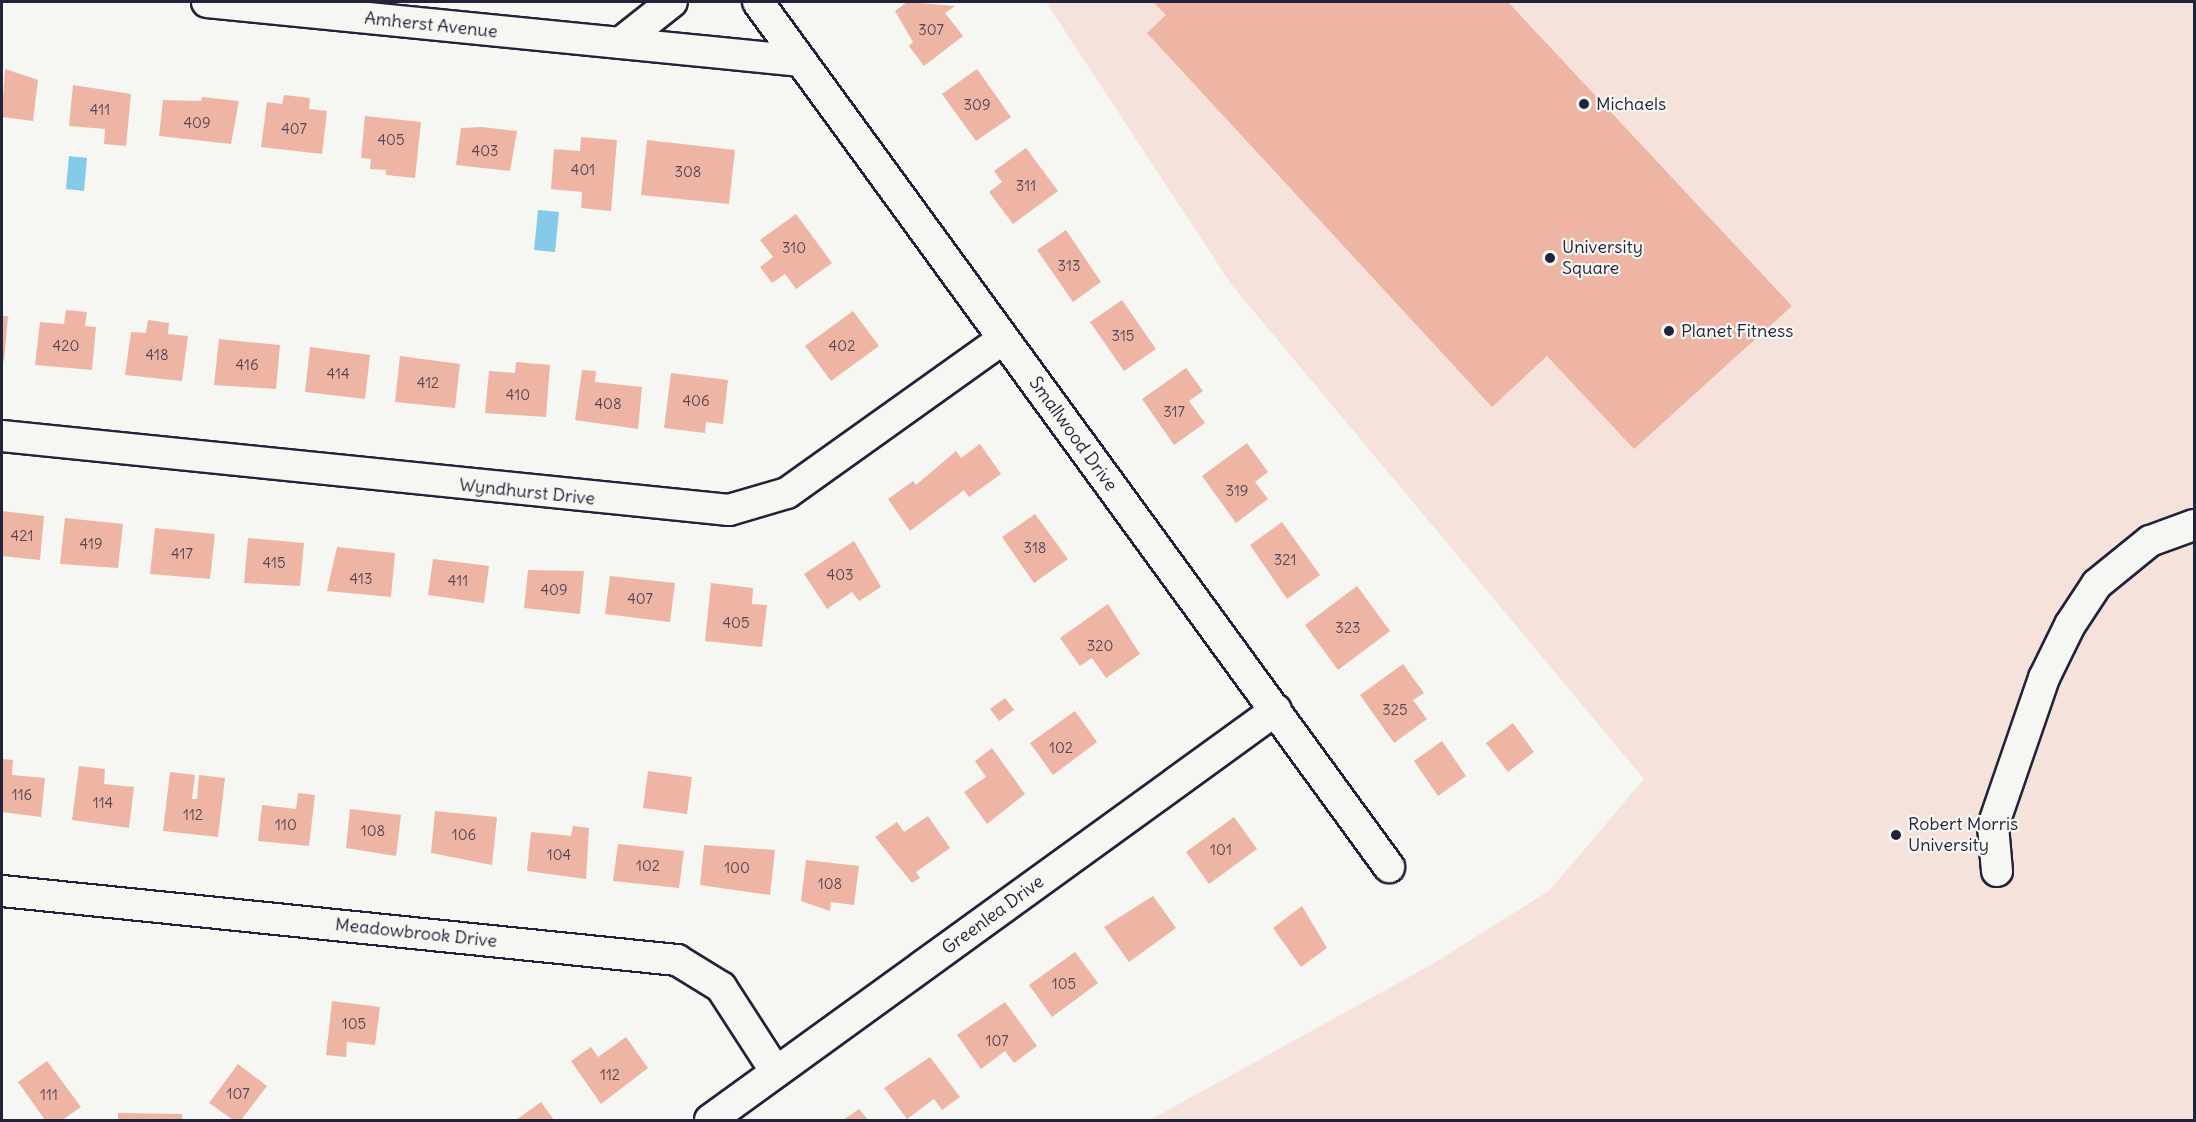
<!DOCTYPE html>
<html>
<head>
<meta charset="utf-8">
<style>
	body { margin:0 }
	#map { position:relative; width:2196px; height:1122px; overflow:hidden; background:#f6f6f2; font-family:Delius,sans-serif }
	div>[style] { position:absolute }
	.built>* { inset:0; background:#f4e2db }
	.water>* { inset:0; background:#85cae7 }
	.building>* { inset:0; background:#eeb5a5 }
	.roads { filter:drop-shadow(2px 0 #22223b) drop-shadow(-2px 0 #22223b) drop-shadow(0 2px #22223b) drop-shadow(0 -2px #22223b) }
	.minor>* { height:30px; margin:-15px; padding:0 15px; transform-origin:15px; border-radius:15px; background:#f6f6f2 }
	.dots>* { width:16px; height:16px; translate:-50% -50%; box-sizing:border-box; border:3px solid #f6f6f2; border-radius:50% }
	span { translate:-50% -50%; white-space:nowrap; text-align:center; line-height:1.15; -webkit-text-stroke:4.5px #f6f6f2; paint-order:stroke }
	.number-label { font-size:15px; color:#554756 }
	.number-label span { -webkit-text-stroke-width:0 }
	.street-label { font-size:18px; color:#22223b }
	.poi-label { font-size:18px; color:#22223b }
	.left { translate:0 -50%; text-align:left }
	.frame { position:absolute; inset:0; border:3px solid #22223b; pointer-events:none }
</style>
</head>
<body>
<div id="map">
	<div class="built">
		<div style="clip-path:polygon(1046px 2px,2194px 2px,2194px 1120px,1150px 1120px,1431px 965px,1550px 890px,1644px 779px,1231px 284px)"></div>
	</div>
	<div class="water">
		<div style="clip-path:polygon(69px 156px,87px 158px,84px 191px,66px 189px)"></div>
		<div style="clip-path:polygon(538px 210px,559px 212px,555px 252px,534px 250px)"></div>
	</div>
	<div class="building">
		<div style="clip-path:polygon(907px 2px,955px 6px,945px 13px,963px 36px,924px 66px,909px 46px,913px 42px,895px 11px)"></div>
		<div style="clip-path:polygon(1153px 2px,1508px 2px,1792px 306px,1634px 449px,1547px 356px,1492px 407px,1147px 33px,1166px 15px)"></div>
		<div style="clip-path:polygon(5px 69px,38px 80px,33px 121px,2px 117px)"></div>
		<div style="clip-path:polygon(977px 69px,1011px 117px,976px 141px,942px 94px)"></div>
		<div style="clip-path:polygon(73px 85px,131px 94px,126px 146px,104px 144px,105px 129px,69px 126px)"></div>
		<div style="clip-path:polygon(284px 95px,310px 98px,309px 109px,327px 111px,322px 154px,261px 147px,267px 102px,282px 104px)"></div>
		<div style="clip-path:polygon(202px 97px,239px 101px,231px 144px,159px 136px,163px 100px,201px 101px)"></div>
		<div style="clip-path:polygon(365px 116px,421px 122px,415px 178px,386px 175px,386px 170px,370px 169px,371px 159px,361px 158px)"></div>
		<div style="clip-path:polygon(482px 127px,517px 131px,510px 171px,456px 165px,461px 128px)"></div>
		<div style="clip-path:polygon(581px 137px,617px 140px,611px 211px,581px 208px,582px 192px,551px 189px,554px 149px,580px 151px)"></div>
		<div style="clip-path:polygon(647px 140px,735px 150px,729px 204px,641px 195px)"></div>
		<div style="clip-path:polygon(1026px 148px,1058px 191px,1013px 224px,989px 192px,1002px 182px,994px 171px)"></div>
		<div style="clip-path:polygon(796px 214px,832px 263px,796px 289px,785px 274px,772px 283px,760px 267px,773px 257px,760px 240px)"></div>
		<div style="clip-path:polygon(1066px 230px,1101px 282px,1073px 302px,1037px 250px)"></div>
		<div style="clip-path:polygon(1122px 300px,1156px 349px,1124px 371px,1090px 322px)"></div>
		<div style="clip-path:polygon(66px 310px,87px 312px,85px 326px,96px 327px,92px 370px,35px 365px,40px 322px,64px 324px)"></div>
		<div style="clip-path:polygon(853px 311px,879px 346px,831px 381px,805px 346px)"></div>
		<div style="clip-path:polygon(2px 316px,8px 316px,4px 361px,2px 360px)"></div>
		<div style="clip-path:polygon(148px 320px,169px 323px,168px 334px,188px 336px,182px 381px,125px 375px,131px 332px,146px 333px)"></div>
		<div style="clip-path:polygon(219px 339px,280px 345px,276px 389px,214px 385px)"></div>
		<div style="clip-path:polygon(310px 347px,370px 355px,365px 399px,305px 392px)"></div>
		<div style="clip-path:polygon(400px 356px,460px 364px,455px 408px,395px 402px)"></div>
		<div style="clip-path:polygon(516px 362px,550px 365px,546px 417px,485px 413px,489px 371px,515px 373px)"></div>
		<div style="clip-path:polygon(1186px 368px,1203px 391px,1189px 401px,1205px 423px,1174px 445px,1142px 399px)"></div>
		<div style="clip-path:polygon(582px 370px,596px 371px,595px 382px,642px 387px,638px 429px,575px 420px)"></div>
		<div style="clip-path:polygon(671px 373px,728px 380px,723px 424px,706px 422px,705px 433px,664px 428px)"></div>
		<div style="clip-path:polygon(1247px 443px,1268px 472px,1255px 482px,1268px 499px,1236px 523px,1202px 476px)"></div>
		<div style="clip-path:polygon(980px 444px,1001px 474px,969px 497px,964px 490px,910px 531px,888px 499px,913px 481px,916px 485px,956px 451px,961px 458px)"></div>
		<div style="clip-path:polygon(2px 511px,44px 516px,40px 560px,2px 556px)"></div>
		<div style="clip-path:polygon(1035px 514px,1068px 559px,1034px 583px,1002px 537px)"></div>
		<div style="clip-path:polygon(65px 518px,123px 524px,118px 568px,60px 564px)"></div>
		<div style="clip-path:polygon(1282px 522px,1320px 575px,1287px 599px,1250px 545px)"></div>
		<div style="clip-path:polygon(155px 528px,215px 534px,210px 579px,150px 574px)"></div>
		<div style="clip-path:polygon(248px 538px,304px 543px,300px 586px,244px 583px)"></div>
		<div style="clip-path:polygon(854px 541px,881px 587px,859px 601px,852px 592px,827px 609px,804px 574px)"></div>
		<div style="clip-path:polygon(337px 547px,395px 553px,391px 597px,327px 591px)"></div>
		<div style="clip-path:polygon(433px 559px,489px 566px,484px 603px,428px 595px)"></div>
		<div style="clip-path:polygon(528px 570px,584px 571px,580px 614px,524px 608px)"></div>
		<div style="clip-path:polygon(610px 576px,675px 583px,670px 622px,605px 614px)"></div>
		<div style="clip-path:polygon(711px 583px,753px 588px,752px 604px,767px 605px,762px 647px,705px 641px)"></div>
		<div style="clip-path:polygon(1357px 586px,1390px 631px,1338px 670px,1305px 625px)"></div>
		<div style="clip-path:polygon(1108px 604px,1140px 654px,1106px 678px,1092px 658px,1080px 666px,1060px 638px)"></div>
		<div style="clip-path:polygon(1403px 664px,1424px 693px,1413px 700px,1427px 719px,1394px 743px,1360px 695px)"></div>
		<div style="clip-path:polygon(1005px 698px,1014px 710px,999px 721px,990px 709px)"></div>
		<div style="clip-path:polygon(1075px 711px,1097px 742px,1053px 775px,1030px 743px)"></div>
		<div style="clip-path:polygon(1513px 723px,1534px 752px,1508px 772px,1486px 743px)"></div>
		<div style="clip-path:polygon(1442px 741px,1466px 776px,1438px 796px,1414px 761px)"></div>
		<div style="clip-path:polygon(992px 748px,1025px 794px,987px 824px,964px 792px,986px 777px,975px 761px)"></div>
		<div style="clip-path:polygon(2px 759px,13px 760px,12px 775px,45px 778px,41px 817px,2px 812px)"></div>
		<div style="clip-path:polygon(79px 766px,105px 769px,104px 784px,134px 787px,129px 828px,72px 820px)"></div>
		<div style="clip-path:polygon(648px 771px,692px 777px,687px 814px,643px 808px)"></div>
		<div style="clip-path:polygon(170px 772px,195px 775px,192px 799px,197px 799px,199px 775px,225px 778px,218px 837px,163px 831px)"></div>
		<div style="clip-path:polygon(298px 793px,315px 795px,309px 846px,258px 841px,262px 805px,296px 809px)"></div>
		<div style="clip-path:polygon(350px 809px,401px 815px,396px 856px,346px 848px)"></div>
		<div style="clip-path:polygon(435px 811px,497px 817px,492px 865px,431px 853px)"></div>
		<div style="clip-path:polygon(928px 816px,950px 848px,916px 872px,920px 878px,912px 883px,875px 837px,897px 822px,904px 832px)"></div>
		<div style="clip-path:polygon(1234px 817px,1257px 849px,1209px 884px,1186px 852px)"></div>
		<div style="clip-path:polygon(573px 826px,589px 828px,586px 879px,527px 871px,531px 832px,571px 836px)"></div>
		<div style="clip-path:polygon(618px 844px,684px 851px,679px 888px,613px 881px)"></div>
		<div style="clip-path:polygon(704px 845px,775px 850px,770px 895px,700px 885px)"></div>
		<div style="clip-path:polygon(806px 860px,859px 866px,854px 905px,831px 902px,830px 911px,801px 901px)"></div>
		<div style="clip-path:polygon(1153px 896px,1176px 928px,1129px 962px,1104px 927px)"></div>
		<div style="clip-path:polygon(1302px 906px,1327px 948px,1301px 967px,1273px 928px)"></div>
		<div style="clip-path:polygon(1075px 952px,1098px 983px,1052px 1017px,1029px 985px)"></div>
		<div style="clip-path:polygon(332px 1001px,380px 1007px,375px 1045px,347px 1042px,346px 1057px,326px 1055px)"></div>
		<div style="clip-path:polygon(1005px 1002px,1037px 1046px,1014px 1063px,1005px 1051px,981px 1069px,957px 1035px)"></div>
		<div style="clip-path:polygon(626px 1037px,648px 1068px,601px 1104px,571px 1061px,591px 1047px,598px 1057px)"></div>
		<div style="clip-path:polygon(930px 1057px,960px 1097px,942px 1110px,934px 1099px,907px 1119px,884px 1088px)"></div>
		<div style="clip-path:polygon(47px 1061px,81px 1107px,62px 1120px,45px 1120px,18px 1082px)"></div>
		<div style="clip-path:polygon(238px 1064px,267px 1086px,241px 1120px,233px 1120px,209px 1103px)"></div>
		<div style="clip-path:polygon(541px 1102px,554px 1120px,516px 1120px)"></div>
		<div style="clip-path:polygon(859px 1109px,868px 1120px,843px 1120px)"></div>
		<div style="clip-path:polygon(118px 1113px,182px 1114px,182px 1120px,118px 1120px)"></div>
	</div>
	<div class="roads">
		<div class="minor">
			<div style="left:207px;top:2px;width:597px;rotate:5.67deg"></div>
			<div style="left:758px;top:2px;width:1071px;rotate:53.89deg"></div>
			<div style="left:620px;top:43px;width:66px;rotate:-38.3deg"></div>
			<div style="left:2px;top:436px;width:731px;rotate:5.81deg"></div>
			<div style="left:729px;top:510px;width:60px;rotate:-16.3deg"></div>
			<div style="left:787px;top:493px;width:265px;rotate:-35.5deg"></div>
			<div style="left:1997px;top:871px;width:45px;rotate:-95.1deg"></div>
			<div style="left:1993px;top:826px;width:157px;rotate:-71deg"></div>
			<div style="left:2044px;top:678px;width:59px;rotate:-63.9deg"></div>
			<div style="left:2070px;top:625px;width:49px;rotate:-56.6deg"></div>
			<div style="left:2097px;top:584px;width:68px;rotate:-39.1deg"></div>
			<div style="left:2150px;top:541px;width:47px;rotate:-20deg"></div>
			<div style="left:2px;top:891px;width:679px;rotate:5.84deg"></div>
			<div style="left:677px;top:960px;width:52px;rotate:31.5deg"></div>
			<div style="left:721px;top:987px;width:101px;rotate:57.1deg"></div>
			<div style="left:710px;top:1120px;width:699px;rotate:-35.92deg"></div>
		</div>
	</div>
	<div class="dots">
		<div style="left:1584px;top:104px;background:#22223b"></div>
		<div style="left:1550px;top:258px;background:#22223b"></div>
		<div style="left:1669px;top:331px;background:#22223b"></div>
		<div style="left:1896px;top:835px;background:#22223b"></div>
	</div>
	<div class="number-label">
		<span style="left:931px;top:30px">307</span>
		<span style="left:977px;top:105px">309</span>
		<span style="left:100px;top:110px">411</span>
		<span style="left:197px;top:123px">409</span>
		<span style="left:294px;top:129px">407</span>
		<span style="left:391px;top:140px">405</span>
		<span style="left:485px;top:151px">403</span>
		<span style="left:583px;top:170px">401</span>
		<span style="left:688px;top:172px">308</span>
		<span style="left:1026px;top:186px">311</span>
		<span style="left:794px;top:248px">310</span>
		<span style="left:1069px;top:266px">313</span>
		<span style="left:1123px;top:336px">315</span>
		<span style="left:66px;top:346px">420</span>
		<span style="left:842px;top:346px">402</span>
		<span style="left:157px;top:355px">418</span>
		<span style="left:247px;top:365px">416</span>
		<span style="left:338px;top:374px">414</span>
		<span style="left:428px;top:383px">412</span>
		<span style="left:518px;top:395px">410</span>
		<span style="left:696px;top:401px">406</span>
		<span style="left:608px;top:404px">408</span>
		<span style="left:1174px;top:412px">317</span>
		<span style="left:1237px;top:491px">319</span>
		<span style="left:22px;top:536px">421</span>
		<span style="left:91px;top:544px">419</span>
		<span style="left:1035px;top:548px">318</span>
		<span style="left:182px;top:554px">417</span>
		<span style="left:1285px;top:560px">321</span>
		<span style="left:274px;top:563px">415</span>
		<span style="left:840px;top:575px">403</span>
		<span style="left:361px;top:579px">413</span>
		<span style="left:458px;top:581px">411</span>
		<span style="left:554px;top:590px">409</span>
		<span style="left:640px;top:599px">407</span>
		<span style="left:736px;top:623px">405</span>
		<span style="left:1348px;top:628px">323</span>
		<span style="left:1100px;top:646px">320</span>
		<span style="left:1395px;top:710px">325</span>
		<span style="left:1061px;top:748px">102</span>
		<span style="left:22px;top:795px">116</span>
		<span style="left:103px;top:803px">114</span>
		<span style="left:193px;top:815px">112</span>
		<span style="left:286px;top:825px">110</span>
		<span style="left:373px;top:831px">108</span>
		<span style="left:464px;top:835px">106</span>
		<span style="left:1221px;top:850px">101</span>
		<span style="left:559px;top:855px">104</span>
		<span style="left:648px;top:866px">102</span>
		<span style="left:737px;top:868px">100</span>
		<span style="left:830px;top:884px">108</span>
		<span style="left:1064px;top:984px">105</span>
		<span style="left:354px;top:1024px">105</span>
		<span style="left:997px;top:1041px">107</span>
		<span style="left:610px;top:1075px">112</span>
		<span style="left:238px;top:1094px">107</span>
		<span style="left:49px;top:1095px">111</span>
	</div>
	<div class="street-label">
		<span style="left:431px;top:25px;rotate:6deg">Amherst Avenue</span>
		<span style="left:1073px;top:434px;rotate:54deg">Smallwood Drive</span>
		<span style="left:527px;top:492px;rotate:6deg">Wyndhurst Drive</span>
		<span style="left:993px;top:915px;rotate:-36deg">Greenlea Drive</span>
		<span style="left:416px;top:933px;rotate:6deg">Meadowbrook Drive</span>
	</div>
	<div class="poi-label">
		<span class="left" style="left:1596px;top:104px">Michaels</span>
		<span class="left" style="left:1562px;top:258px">University<br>Square</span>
		<span class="left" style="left:1681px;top:331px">Planet Fitness</span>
		<span class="left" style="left:1908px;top:835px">Robert Morris<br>University</span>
	</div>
	<div class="frame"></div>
</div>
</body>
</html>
